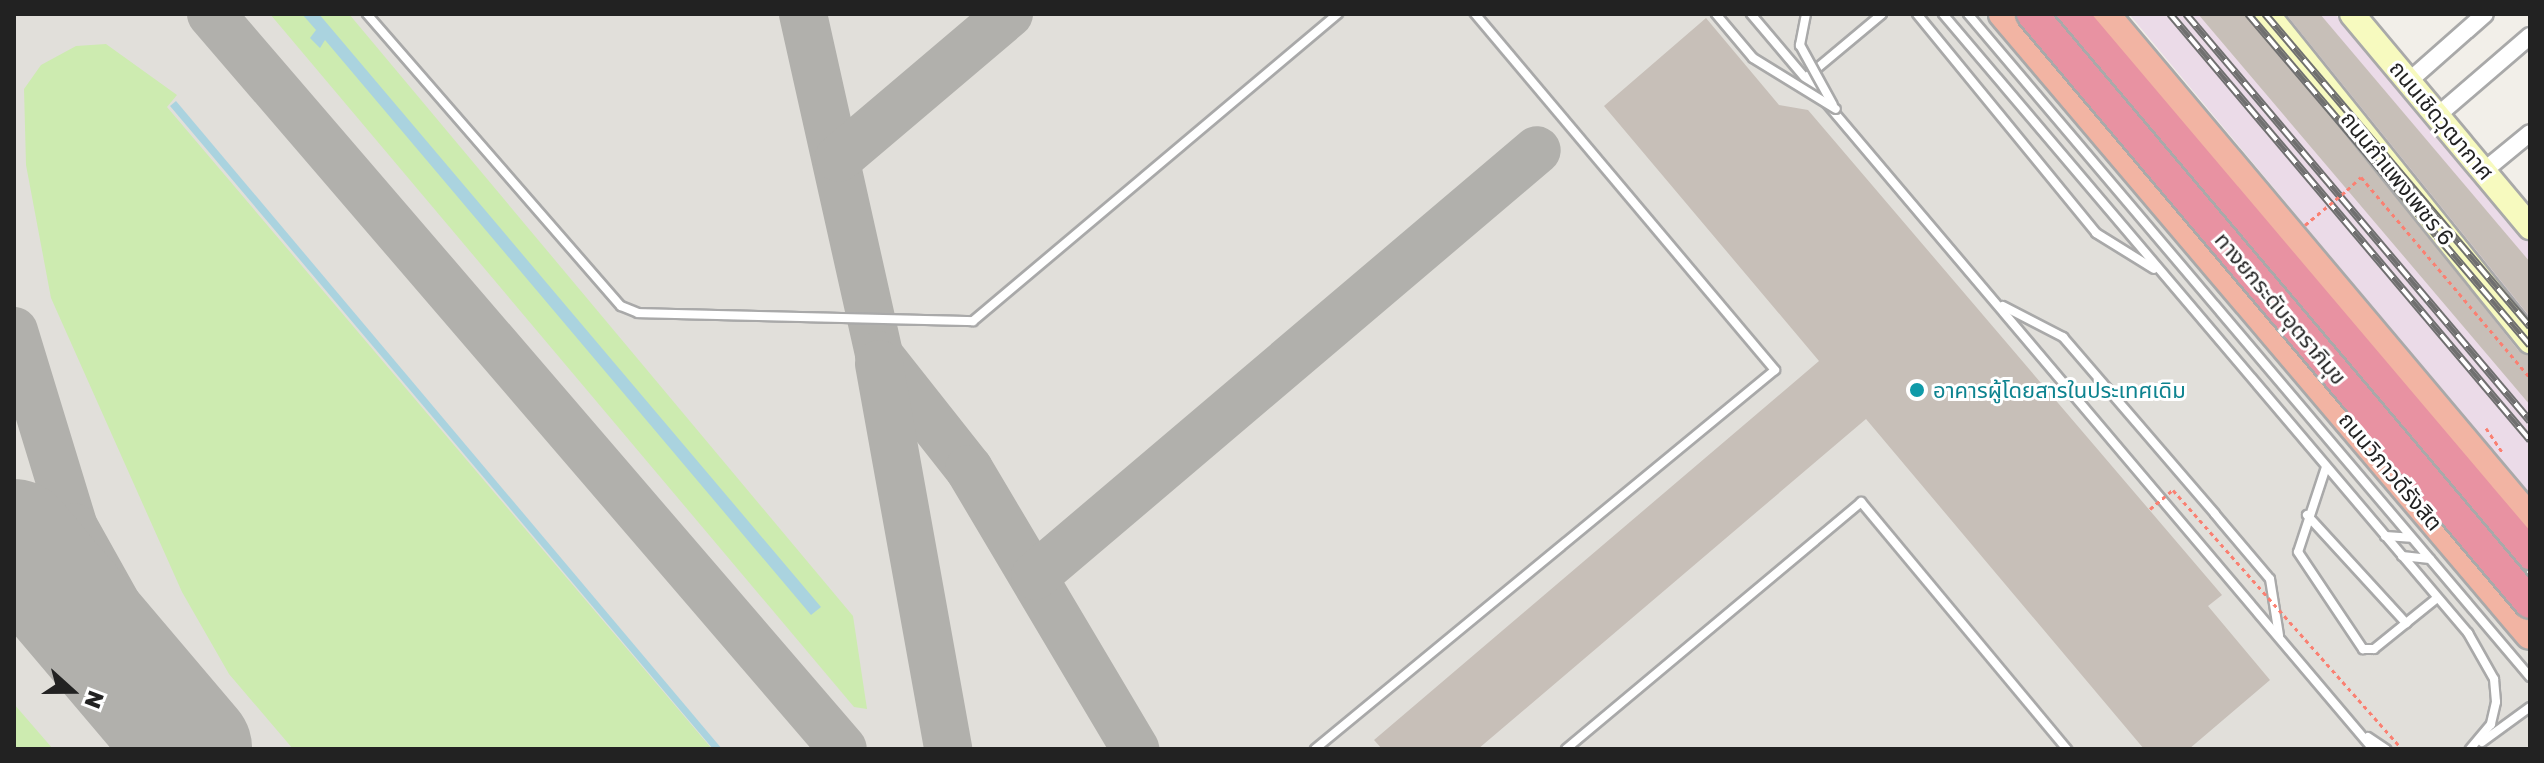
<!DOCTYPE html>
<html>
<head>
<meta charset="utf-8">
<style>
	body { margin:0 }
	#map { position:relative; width:2544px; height:763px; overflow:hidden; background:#f2efe9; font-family:"Golos Text","Noto Sans Thai",sans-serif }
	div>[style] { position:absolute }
	.industrial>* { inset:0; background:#ebdbe8 }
	.airport>* { inset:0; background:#e1dfda }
	.grass>* { inset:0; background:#cdebb0 }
	.water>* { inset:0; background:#aad3df }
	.taxiway>* { height:48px; margin:-24px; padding:0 24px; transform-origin:24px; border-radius:24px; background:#b1b0ac }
	.runway>* { height:122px; margin:-61px; padding:0 61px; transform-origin:61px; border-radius:61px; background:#b1b0ac }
	.building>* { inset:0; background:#c7bfb8 }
	.path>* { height:3px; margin-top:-1.5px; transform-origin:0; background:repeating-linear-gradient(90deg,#fa8072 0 4px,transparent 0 8px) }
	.roads { filter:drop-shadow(2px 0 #a9a9a9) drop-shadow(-2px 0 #a9a9a9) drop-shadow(0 2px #a9a9a9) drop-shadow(0 -2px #a9a9a9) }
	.service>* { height:8px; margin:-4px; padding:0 4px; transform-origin:4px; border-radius:4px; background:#fff }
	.minor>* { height:16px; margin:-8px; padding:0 8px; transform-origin:8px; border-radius:8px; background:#fff }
	.secondary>* { height:24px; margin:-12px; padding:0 12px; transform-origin:12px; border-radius:12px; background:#f7fabf }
	.trunk>* { height:28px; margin:-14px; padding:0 14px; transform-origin:14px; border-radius:14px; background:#f2b4a3 }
	.motorway>* { height:30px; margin:-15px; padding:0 15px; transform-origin:15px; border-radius:15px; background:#e892a2 }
	.rail>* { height:8px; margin-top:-4px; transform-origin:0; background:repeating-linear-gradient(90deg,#fff 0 15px,#707070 0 30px); box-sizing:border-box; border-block:2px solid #707070 }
	.path-bridge>* { height:3px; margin-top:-1.5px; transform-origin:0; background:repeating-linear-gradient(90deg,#fa8072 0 4px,transparent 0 8px) }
	.bridges { filter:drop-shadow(2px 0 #a9a9a9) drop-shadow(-2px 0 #a9a9a9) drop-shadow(0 2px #a9a9a9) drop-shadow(0 -2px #a9a9a9) }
	.service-bridge>* { height:8px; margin:-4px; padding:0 4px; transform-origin:4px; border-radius:4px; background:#fff }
	.motorway-bridge>* { height:30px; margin:-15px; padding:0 15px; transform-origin:15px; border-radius:15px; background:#e892a2 }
	.dots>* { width:22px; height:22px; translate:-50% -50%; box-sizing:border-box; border:4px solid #fff; border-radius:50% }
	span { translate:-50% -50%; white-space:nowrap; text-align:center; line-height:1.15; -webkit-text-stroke:6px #fff; paint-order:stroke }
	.street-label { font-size:22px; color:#222 }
	.culture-label { font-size:22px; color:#0d838f }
	.left { translate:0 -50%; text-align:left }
	.frame { position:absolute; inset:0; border:16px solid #222; pointer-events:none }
	.north { position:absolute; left:32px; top:651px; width:80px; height:80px; -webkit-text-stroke:6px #fff; paint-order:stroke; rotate:111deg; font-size:22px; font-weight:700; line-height:32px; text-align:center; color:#222 }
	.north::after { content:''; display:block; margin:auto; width:28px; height:36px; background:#222; clip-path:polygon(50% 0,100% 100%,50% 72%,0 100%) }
</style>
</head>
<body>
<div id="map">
	<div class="industrial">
		<div style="clip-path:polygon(2129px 14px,2335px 14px,2530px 243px,2530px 496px)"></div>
	</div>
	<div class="airport">
		<div style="clip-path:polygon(14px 14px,1986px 14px,2530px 652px,2530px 749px,14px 749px)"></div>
	</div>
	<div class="grass">
		<div style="clip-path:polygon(270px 14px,349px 14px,853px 616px,867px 709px,854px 707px)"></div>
		<div style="clip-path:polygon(106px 44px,177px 95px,167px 107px,712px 749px,293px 749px,229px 674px,182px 592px,51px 298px,26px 165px,24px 89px,41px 65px,76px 46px)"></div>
		<div style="clip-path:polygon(14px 704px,53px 749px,14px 749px)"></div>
	</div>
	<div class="water">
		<div style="clip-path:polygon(302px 14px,319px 14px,821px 607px,811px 615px,325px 40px,320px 48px,310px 38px,316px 30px)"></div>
		<div style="clip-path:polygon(176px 101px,722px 749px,713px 749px,170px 106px)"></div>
	</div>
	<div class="taxiway">
		<div style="left:211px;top:14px;width:969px;rotate:49.31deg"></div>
		<div style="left:803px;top:14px;width:349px;rotate:77.4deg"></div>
		<div style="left:879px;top:355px;width:145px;rotate:51.7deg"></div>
		<div style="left:969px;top:469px;width:326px;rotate:59.3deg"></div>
		<div style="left:839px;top:158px;width:223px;rotate:-40.3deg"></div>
		<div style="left:14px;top:331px;width:205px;rotate:73deg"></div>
		<div style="left:74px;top:527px;width:254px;rotate:60.8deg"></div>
		<div style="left:879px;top:364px;width:391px;rotate:79.8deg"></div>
		<div style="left:1035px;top:576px;width:658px;rotate:-40.32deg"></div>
	</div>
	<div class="runway">
		<div style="left:14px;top:540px;width:274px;rotate:49.7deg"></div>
	</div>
	<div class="building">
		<div style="clip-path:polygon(2198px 14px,2252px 14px,2518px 350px,2530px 356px,2530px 405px)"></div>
		<div style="clip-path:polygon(2286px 14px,2320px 14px,2530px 262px,2530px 317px)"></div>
		<div style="clip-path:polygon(1706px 18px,1779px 105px,1808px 110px,2222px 595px,2208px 606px,2270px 680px,2189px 749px,2144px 749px,1866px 419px,1478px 749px,1382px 749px,1374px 740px,1819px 361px,1604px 106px)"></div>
	</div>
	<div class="path">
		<div style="left:2347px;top:190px;width:19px;rotate:-43deg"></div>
		<div style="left:2361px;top:177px;width:263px;rotate:49.9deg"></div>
		<div style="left:2486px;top:428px;width:29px;rotate:56deg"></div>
	</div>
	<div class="roads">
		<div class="service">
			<div style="left:367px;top:14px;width:387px;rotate:49deg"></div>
			<div style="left:621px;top:306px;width:18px;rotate:22deg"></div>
			<div style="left:638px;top:313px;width:335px;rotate:1.4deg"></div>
			<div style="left:973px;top:321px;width:477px;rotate:-40.1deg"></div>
			<div style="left:1751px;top:14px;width:963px;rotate:49.76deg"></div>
			<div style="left:1917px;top:14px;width:283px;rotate:50.7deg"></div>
			<div style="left:2096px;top:233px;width:68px;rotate:31.8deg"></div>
			<div style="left:1943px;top:14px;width:812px;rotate:49.7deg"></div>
			<div style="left:2468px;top:633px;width:53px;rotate:60.5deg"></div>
			<div style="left:2494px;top:679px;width:23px;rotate:85deg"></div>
			<div style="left:2496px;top:702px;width:23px;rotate:103deg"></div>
			<div style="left:2491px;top:724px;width:33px;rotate:130deg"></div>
			<div style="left:1968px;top:14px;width:869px;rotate:49.71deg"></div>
			<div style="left:1809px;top:75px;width:95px;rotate:-39.9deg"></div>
			<div style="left:2003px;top:306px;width:68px;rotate:27.3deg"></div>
			<div style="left:2063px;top:337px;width:233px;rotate:49.3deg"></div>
			<div style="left:2215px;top:514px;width:85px;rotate:49.8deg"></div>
			<div style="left:2270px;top:579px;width:57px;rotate:80.9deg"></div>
			<div style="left:2326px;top:467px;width:89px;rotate:108.2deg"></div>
			<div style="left:2298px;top:552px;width:117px;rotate:56.2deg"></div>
			<div style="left:2363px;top:649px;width:11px"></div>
			<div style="left:2374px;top:649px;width:81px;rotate:-39deg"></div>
			<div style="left:2307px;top:515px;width:147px;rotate:47.5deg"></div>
			<div style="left:2385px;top:536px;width:26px;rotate:4deg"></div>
			<div style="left:2402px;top:556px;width:28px;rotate:6deg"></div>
			<div style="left:2368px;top:737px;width:22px;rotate:34deg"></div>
			<div style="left:2482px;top:742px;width:59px;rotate:-36.1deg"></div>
			<div style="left:1315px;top:749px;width:596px;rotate:-39.49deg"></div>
			<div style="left:1775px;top:370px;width:466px;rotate:-130.1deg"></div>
			<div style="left:1566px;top:749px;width:385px;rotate:-39.9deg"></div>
			<div style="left:1861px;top:502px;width:322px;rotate:50.2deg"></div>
		</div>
		<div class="minor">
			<div style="left:2409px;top:81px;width:101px;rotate:-41.4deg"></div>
			<div style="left:2438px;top:115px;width:121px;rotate:-40.7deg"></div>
			<div style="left:2485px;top:170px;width:58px;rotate:-39.4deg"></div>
		</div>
		<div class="secondary">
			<div style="left:2267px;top:14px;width:420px;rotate:51.2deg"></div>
			<div style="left:2352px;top:14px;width:278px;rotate:50.1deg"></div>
		</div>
		<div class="trunk">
			<div style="left:2003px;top:14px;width:814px;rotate:49.68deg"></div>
			<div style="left:2105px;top:14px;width:660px;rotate:49.92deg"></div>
		</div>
		<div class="motorway">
			<div style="left:2072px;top:14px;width:708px;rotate:49.7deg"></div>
		</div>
	</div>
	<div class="rail">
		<div style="left:2170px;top:14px;width:558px;rotate:49.8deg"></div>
		<div style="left:2186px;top:14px;width:533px;rotate:49.8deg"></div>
		<div style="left:2248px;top:14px;width:435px;rotate:49.6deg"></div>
		<div style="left:2265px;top:14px;width:410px;rotate:49.7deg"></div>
	</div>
	<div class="path-bridge">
		<div style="left:2305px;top:225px;width:55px;rotate:-39.8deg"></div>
		<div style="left:2150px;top:509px;width:30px;rotate:-40deg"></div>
		<div style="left:2173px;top:490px;width:346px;rotate:48.5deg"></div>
	</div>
	<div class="bridges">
		<div class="service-bridge">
			<div style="left:1716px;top:14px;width:57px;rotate:49.9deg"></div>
			<div style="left:1753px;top:58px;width:97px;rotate:31.6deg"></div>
			<div style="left:1806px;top:14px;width:32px;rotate:101deg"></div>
			<div style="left:1800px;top:45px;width:68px;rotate:61.2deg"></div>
		</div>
		<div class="motorway-bridge">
			<div style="left:2032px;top:14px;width:771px;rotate:49.79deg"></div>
		</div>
	</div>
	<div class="dots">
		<div style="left:1917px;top:390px;background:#0f9aa8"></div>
	</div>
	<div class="street-label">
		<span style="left:2442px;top:120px;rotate:50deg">ถนนเชิดวุฒากาศ</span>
		<span style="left:2398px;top:178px;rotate:51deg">ถนนกำแพงเพชร 6</span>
		<span style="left:2281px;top:308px;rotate:50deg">ทางยกระดับอุตราภิมุข</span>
		<span style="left:2391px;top:471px;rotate:50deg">ถนนวิภาวดีรังสิต</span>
	</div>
	<div class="culture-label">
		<span class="left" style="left:1933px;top:390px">อาคารผู้โดยสารในประเทศเดิม</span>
	</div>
	<div class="frame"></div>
	<div class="north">N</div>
</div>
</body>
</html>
